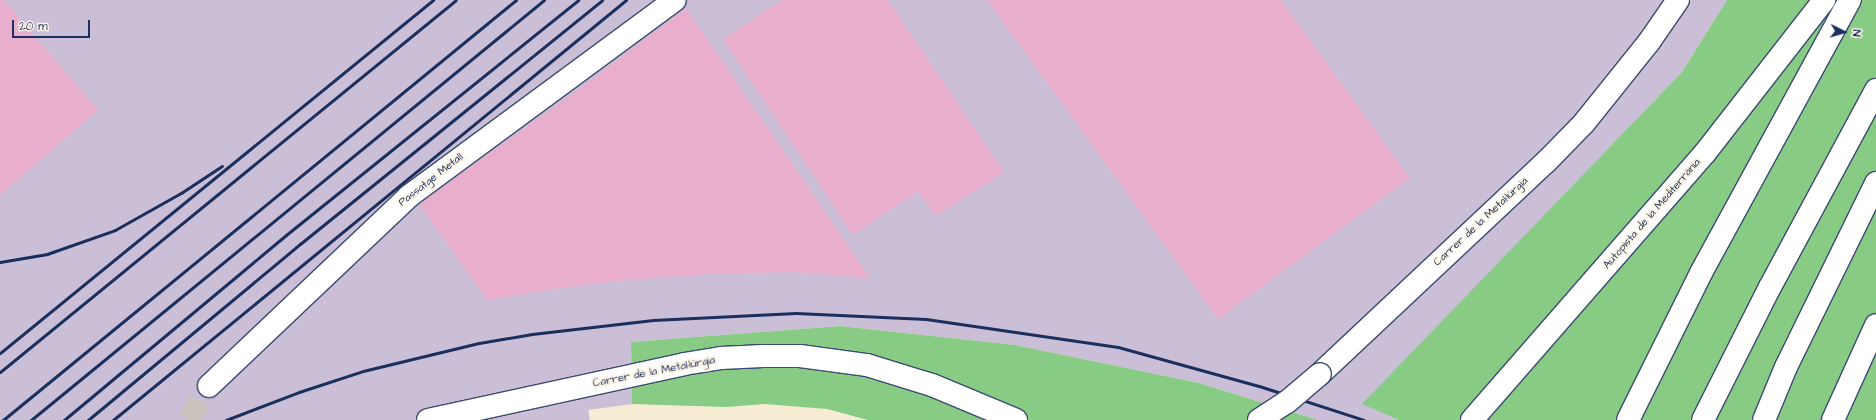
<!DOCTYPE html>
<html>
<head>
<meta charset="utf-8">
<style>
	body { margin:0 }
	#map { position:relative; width:1876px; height:420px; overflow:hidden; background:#f6ebd3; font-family:"Architects Daughter",sans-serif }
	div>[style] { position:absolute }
	.industrial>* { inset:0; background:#cabfd6 }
	.green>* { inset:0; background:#87cb85 }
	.building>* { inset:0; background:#e8aecb }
	.minor-tunnel>* { height:22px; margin-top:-11px; transform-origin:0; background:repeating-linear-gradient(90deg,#cac5bc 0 22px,transparent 0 33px) }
	.roads { filter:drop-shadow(1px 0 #3c4b70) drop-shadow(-1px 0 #3c4b70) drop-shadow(0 1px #3c4b70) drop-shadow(0 -1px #3c4b70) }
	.minor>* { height:22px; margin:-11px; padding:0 11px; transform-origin:11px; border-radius:11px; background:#fff }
	.highway>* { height:22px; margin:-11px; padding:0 11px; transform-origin:11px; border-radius:11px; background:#fff }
	.rail>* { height:3px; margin:-1.5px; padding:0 1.5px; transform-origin:1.5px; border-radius:1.5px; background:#1b2f5e }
	.bridges { filter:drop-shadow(1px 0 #3c4b70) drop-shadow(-1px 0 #3c4b70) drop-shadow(0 1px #3c4b70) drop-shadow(0 -1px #3c4b70) }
	.minor-bridge>* { height:22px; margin:-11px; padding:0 11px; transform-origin:11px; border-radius:11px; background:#fff }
	span { translate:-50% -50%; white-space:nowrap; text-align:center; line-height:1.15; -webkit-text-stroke:4px #fcf5e5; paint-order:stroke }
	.street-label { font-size:11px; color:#1b2f5e }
	.north { position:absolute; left:1824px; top:12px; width:40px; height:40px; -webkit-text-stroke:3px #fcf5e5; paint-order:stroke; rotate:95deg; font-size:11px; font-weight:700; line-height:16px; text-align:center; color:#1b2f5e }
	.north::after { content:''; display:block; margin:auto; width:14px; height:18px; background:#1b2f5e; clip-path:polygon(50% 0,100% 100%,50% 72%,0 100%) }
	.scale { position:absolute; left:12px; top:20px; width:78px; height:18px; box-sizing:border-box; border:2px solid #1b2f5e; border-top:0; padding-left:5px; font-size:12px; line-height:14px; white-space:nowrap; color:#1b2f5e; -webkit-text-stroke:3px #fcf5e5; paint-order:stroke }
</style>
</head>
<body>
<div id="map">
	<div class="industrial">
		<div style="clip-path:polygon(0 0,1727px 0,1682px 72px,1363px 404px,1399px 420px,1318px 420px,1199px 383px,1015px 345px,840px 326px,631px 342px,632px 404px,588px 410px,590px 420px,0 420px)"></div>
	</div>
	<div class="green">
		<div style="clip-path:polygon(1727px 0,1876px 0,1876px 420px,1399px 420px,1362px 404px,1682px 72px)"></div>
		<div style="clip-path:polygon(840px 326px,1015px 345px,1199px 383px,1318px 420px,868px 420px,827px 409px,765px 404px,727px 407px,632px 404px,631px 342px)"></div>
	</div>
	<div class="building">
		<div style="clip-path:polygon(0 0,4px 0,98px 110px,0 195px)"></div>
		<div style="clip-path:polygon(782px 0,888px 0,1004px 172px,936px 216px,918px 191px,853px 235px,723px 39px)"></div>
		<div style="clip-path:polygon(987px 0,1281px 0,1410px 178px,1218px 319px)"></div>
		<div style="clip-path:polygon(686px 8px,870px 278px,793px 272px,709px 274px,635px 279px,561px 288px,487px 300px,419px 204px,586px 84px)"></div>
	</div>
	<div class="minor-tunnel">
		<div style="left:189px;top:420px;width:39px;rotate:-60deg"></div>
	</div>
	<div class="roads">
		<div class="minor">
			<div style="left:1320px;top:374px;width:310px;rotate:-43.2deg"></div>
			<div style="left:1546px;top:162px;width:54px;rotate:-45.7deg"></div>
			<div style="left:1584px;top:123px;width:104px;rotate:-51.3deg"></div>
			<div style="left:1649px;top:42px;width:51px;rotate:-55.4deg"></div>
			<div style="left:209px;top:386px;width:276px;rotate:-43.5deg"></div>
			<div style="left:409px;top:196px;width:330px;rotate:-36.4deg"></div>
			<div style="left:428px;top:420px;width:262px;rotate:-12.3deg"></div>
			<div style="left:684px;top:364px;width:37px;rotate:-9deg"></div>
			<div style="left:721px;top:358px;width:42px;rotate:-2.7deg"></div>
			<div style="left:763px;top:356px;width:37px"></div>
			<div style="left:800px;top:356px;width:68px;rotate:7.7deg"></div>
			<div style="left:867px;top:365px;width:68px;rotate:17.1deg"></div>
			<div style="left:932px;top:385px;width:91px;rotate:22.6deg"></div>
			<div style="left:1833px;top:420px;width:104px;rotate:-65.6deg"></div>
		</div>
		<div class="highway">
			<div style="left:1472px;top:420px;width:354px;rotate:-48.9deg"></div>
			<div style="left:1705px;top:153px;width:194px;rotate:-52.1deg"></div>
			<div style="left:1628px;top:420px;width:166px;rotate:-63.6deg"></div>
			<div style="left:1702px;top:271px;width:309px;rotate:-61.4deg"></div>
			<div style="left:1703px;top:420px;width:149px;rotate:-63.3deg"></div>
			<div style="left:1770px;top:287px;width:224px;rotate:-61.7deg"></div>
			<div style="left:1764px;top:420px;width:57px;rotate:-67.5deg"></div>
			<div style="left:1786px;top:367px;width:205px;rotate:-63.9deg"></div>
		</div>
	</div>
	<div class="rail">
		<div style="left:0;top:262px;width:48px;rotate:-9.7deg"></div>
		<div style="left:47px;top:254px;width:72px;rotate:-19.4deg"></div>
		<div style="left:115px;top:230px;width:76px;rotate:-29.3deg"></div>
		<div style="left:181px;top:193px;width:49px;rotate:-33.4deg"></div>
		<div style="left:0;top:353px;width:559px;rotate:-39.19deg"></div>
		<div style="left:0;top:372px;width:588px;rotate:-39.21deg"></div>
		<div style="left:3px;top:420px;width:663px;rotate:-39.31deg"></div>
		<div style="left:31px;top:420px;width:663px;rotate:-39.31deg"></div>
		<div style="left:64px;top:420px;width:289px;rotate:-39.8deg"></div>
		<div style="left:286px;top:235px;width:375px;rotate:-38.8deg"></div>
		<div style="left:88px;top:420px;width:276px;rotate:-39.7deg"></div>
		<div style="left:300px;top:244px;width:388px;rotate:-38.9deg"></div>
		<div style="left:113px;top:420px;width:663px;rotate:-39.31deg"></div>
		<div style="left:226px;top:420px;width:78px;rotate:-21deg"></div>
		<div style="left:299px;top:392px;width:67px;rotate:-18.2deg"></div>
		<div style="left:363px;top:371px;width:119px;rotate:-13.6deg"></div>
		<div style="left:479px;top:343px;width:54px;rotate:-9.6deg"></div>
		<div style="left:532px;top:334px;width:122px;rotate:-6.6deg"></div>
		<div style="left:653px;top:320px;width:143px;rotate:-2.8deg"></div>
		<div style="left:796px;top:313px;width:130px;rotate:2.6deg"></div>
		<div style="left:926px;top:319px;width:194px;rotate:8.3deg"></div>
		<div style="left:1118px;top:347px;width:146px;rotate:15.5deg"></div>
		<div style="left:1259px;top:386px;width:110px;rotate:17.9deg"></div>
	</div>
	<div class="bridges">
		<div class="minor-bridge">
			<div style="left:1259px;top:420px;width:33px;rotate:-33deg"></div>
			<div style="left:1287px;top:402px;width:43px;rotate:-40.3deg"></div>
		</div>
	</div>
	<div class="street-label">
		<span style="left:431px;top:180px;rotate:-38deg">Passatge Metall</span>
		<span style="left:1652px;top:214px;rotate:-49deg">Autopista de la Mediterrània</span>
		<span style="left:1481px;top:222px;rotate:-43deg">Carrer de la Metal·lúrgia</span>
		<span style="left:654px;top:372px;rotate:-11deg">Carrer de la Metal·lúrgia</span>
	</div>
	<div class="north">N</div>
	<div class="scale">20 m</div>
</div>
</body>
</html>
